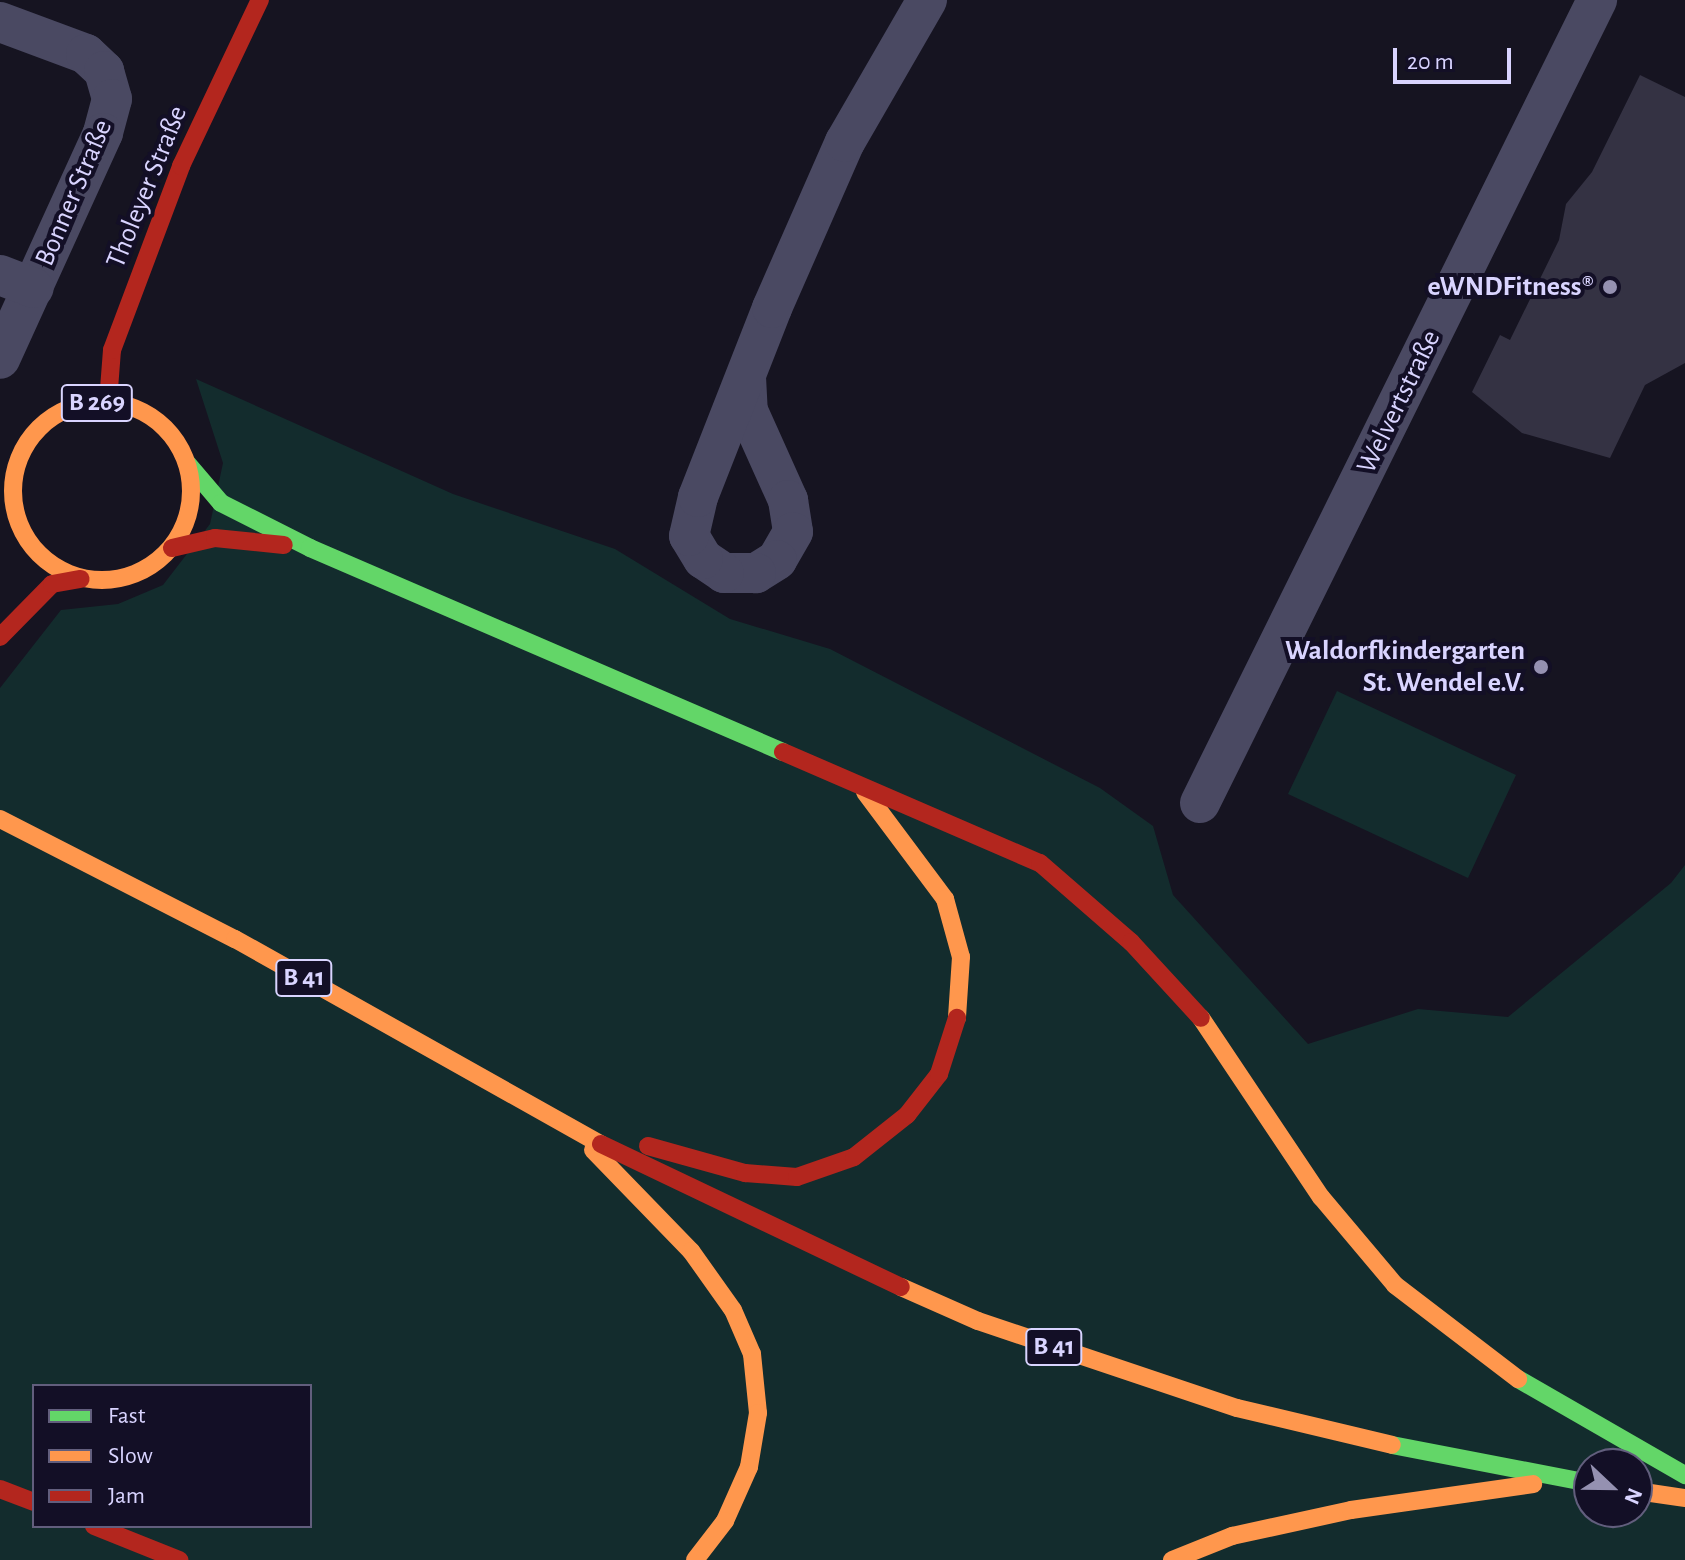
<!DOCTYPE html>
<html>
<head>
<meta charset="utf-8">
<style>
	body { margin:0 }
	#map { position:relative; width:1685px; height:1560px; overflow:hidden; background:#161421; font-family:"Alegreya Sans",sans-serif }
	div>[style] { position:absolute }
	.green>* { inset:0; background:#132c2d }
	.building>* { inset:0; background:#343243 }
	.street>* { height:40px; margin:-20px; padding:0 20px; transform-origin:20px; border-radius:20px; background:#4a4962 }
	.fast>* { height:18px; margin:-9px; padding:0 9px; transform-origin:9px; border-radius:9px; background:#63d668 }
	.slow>* { height:18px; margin:-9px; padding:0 9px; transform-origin:9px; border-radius:9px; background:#ff974d }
	.slow>.ring { margin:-9px; padding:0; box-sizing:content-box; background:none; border:18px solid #ff974d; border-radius:50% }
	.jam>* { height:18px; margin:-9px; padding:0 9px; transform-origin:9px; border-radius:9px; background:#b3261e }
	.dots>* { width:22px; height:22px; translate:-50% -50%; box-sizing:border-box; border:4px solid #130f26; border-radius:50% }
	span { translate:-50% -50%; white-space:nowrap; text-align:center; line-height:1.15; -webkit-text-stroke:8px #130f26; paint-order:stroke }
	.shield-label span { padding:2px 6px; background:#130f26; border:2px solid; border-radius:6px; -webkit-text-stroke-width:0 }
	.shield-label { font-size:26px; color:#d9d4ff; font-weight:700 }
	.street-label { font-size:28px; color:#d9d4ff }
	.poi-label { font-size:28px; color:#d9d4ff; font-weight:700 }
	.right { translate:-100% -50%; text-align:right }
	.legend { position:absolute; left:32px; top:1384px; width:280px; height:144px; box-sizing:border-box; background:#130f26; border:2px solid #625e7d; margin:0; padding:10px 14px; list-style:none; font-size:24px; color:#d9d4ff }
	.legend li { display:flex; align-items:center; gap:16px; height:40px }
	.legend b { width:40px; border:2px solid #625e7d }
	.north { position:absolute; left:1573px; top:1448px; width:80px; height:80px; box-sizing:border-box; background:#130f26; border:2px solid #625e7d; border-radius:50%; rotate:112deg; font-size:22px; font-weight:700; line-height:32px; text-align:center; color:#d9d4ff }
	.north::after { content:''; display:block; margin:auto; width:28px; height:36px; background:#9591b1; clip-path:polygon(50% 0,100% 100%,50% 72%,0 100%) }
	.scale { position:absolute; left:1393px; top:48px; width:118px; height:36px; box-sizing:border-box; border:4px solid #d9d4ff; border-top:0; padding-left:10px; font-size:24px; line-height:28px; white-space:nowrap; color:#d9d4ff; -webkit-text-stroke:6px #130f26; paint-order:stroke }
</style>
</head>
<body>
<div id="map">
	<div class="green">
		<div style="clip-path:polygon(evenodd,196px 379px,453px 494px,615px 549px,730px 619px,830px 649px,1100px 788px,1153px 826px,1173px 895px,1308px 1044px,1418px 1009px,1508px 1017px,1671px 883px,1685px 865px,1685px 1560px,0 1560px,0 688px,61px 610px,118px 604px,163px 585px,210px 524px,223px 463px,196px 379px,34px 1386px,310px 1386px,310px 1526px,34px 1526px,34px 1386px,196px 379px,1589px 1464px,1637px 1464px,1637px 1512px,1589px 1512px,1589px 1464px)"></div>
		<div style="clip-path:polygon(1337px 691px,1516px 775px,1468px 878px,1288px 794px)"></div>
	</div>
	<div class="building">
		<div style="clip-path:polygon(1640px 75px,1685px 97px,1685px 363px,1645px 385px,1610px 458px,1522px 433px,1472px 392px,1500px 335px,1510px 340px,1559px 240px,1566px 204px,1592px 172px)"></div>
	</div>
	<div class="street">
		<div style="left:0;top:22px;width:92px;rotate:20.4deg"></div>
		<div style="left:86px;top:54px;width:25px;rotate:43deg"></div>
		<div style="left:104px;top:71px;width:29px;rotate:74deg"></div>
		<div style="left:112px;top:99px;width:35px;rotate:105deg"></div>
		<div style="left:103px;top:133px;width:248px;rotate:114.5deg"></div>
		<div style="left:0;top:275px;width:36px;rotate:21deg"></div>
		<div style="left:746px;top:377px;width:34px;rotate:87deg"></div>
		<div style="left:748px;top:411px;width:98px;rotate:65.8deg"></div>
		<div style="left:788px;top:500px;width:32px;rotate:81deg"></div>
		<div style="left:793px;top:532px;width:32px;rotate:120deg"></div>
		<div style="left:777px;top:560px;width:25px;rotate:148deg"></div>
		<div style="left:756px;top:573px;width:32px;rotate:180deg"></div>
		<div style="left:724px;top:573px;width:25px;rotate:-146deg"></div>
		<div style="left:703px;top:559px;width:27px;rotate:-121deg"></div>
		<div style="left:689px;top:536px;width:40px;rotate:-77deg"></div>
		<div style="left:698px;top:497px;width:203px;rotate:-68.6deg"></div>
		<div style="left:772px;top:308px;width:181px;rotate:-66.3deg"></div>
		<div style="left:845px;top:142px;width:164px;rotate:-60deg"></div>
		<div style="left:1200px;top:803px;width:896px;rotate:-63.69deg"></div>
	</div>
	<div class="fast">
		<div style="left:187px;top:463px;width:52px;rotate:49.6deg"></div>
		<div style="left:221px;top:503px;width:100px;rotate:26.8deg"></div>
		<div style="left:310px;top:548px;width:515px;rotate:23.33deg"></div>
		<div style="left:1518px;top:1379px;width:193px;rotate:29.9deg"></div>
		<div style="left:1392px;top:1445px;width:201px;rotate:10.9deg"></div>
	</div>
	<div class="slow">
		<div class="ring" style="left:13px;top:402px;width:160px;height:160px"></div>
		<div style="left:865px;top:792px;width:134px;rotate:53.2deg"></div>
		<div style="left:945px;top:899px;width:60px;rotate:74.6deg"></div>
		<div style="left:961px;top:957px;width:61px;rotate:93.8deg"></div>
		<div style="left:0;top:819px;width:264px;rotate:27.1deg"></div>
		<div style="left:235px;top:939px;width:420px;rotate:29.3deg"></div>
		<div style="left:1201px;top:1018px;width:216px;rotate:56.2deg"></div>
		<div style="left:1321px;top:1197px;width:115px;rotate:49.9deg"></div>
		<div style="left:1395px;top:1285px;width:155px;rotate:37.4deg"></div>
		<div style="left:593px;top:1150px;width:141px;rotate:45.9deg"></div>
		<div style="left:691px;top:1251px;width:72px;rotate:54.6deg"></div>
		<div style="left:733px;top:1310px;width:48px;rotate:66.6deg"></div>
		<div style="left:752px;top:1354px;width:59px;rotate:84.2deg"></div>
		<div style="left:758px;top:1413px;width:55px;rotate:99.5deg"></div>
		<div style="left:749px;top:1467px;width:59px;rotate:114deg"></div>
		<div style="left:725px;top:1521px;width:49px;rotate:127.6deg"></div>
		<div style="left:901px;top:1287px;width:84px;rotate:23.8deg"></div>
		<div style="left:978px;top:1321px;width:273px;rotate:18.6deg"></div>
		<div style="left:1237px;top:1408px;width:159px;rotate:13.4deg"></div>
		<div style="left:1637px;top:1491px;width:49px;rotate:8.3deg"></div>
		<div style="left:1172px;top:1560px;width:65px;rotate:-21.8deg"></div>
		<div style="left:1232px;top:1536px;width:122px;rotate:-12.3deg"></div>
		<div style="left:1351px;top:1510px;width:184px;rotate:-8.1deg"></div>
	</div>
	<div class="jam">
		<div style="left:108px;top:402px;width:52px;rotate:-85.6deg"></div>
		<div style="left:112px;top:350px;width:197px;rotate:-69.4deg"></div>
		<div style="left:181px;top:166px;width:184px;rotate:-64.6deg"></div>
		<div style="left:172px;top:548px;width:44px;rotate:-13.1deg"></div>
		<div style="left:215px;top:538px;width:69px;rotate:5.8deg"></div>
		<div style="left:0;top:637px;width:74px;rotate:-45.5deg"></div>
		<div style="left:52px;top:584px;width:29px;rotate:-10deg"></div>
		<div style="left:783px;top:752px;width:280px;rotate:23.4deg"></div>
		<div style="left:1040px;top:863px;width:121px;rotate:41deg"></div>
		<div style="left:1131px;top:942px;width:103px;rotate:47.4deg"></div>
		<div style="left:601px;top:1144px;width:332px;rotate:25.5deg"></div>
		<div style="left:648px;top:1146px;width:101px;rotate:15.6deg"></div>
		<div style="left:745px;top:1173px;width:52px;rotate:4.4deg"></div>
		<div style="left:797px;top:1177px;width:60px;rotate:-19.3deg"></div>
		<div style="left:854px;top:1157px;width:68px;rotate:-38.4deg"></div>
		<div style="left:907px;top:1115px;width:52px;rotate:-52deg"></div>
		<div style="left:939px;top:1074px;width:59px;rotate:-72.2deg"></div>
		<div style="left:0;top:1489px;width:36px;rotate:21deg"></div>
		<div style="left:94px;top:1526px;width:92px;rotate:21.8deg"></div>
	</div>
	<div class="dots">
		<div style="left:1610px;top:287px;background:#9591b1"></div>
		<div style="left:1541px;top:667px;background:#9591b1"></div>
	</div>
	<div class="shield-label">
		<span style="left:97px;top:403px">B 269</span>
		<span style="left:304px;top:978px">B 41</span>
		<span style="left:1054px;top:1347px">B 41</span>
	</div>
	<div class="street-label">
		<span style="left:147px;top:187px;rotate:-68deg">Tholeyer Straße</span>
		<span style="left:74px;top:193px;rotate:-67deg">Bonner Straße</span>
		<span style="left:1399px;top:402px;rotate:-64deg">Welvertstraße</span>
	</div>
	<div class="poi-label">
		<span class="right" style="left:1594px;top:287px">eWNDFitness®</span>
		<span class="right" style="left:1525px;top:667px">Waldorfkindergarten<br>St. Wendel e.V.</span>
	</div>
	<ul class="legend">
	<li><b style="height:10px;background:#63d668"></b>Fast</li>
	<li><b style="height:10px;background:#ff974d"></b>Slow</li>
	<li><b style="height:10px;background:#b3261e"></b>Jam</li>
	</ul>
	<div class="north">N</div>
	<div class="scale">20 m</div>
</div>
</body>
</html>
